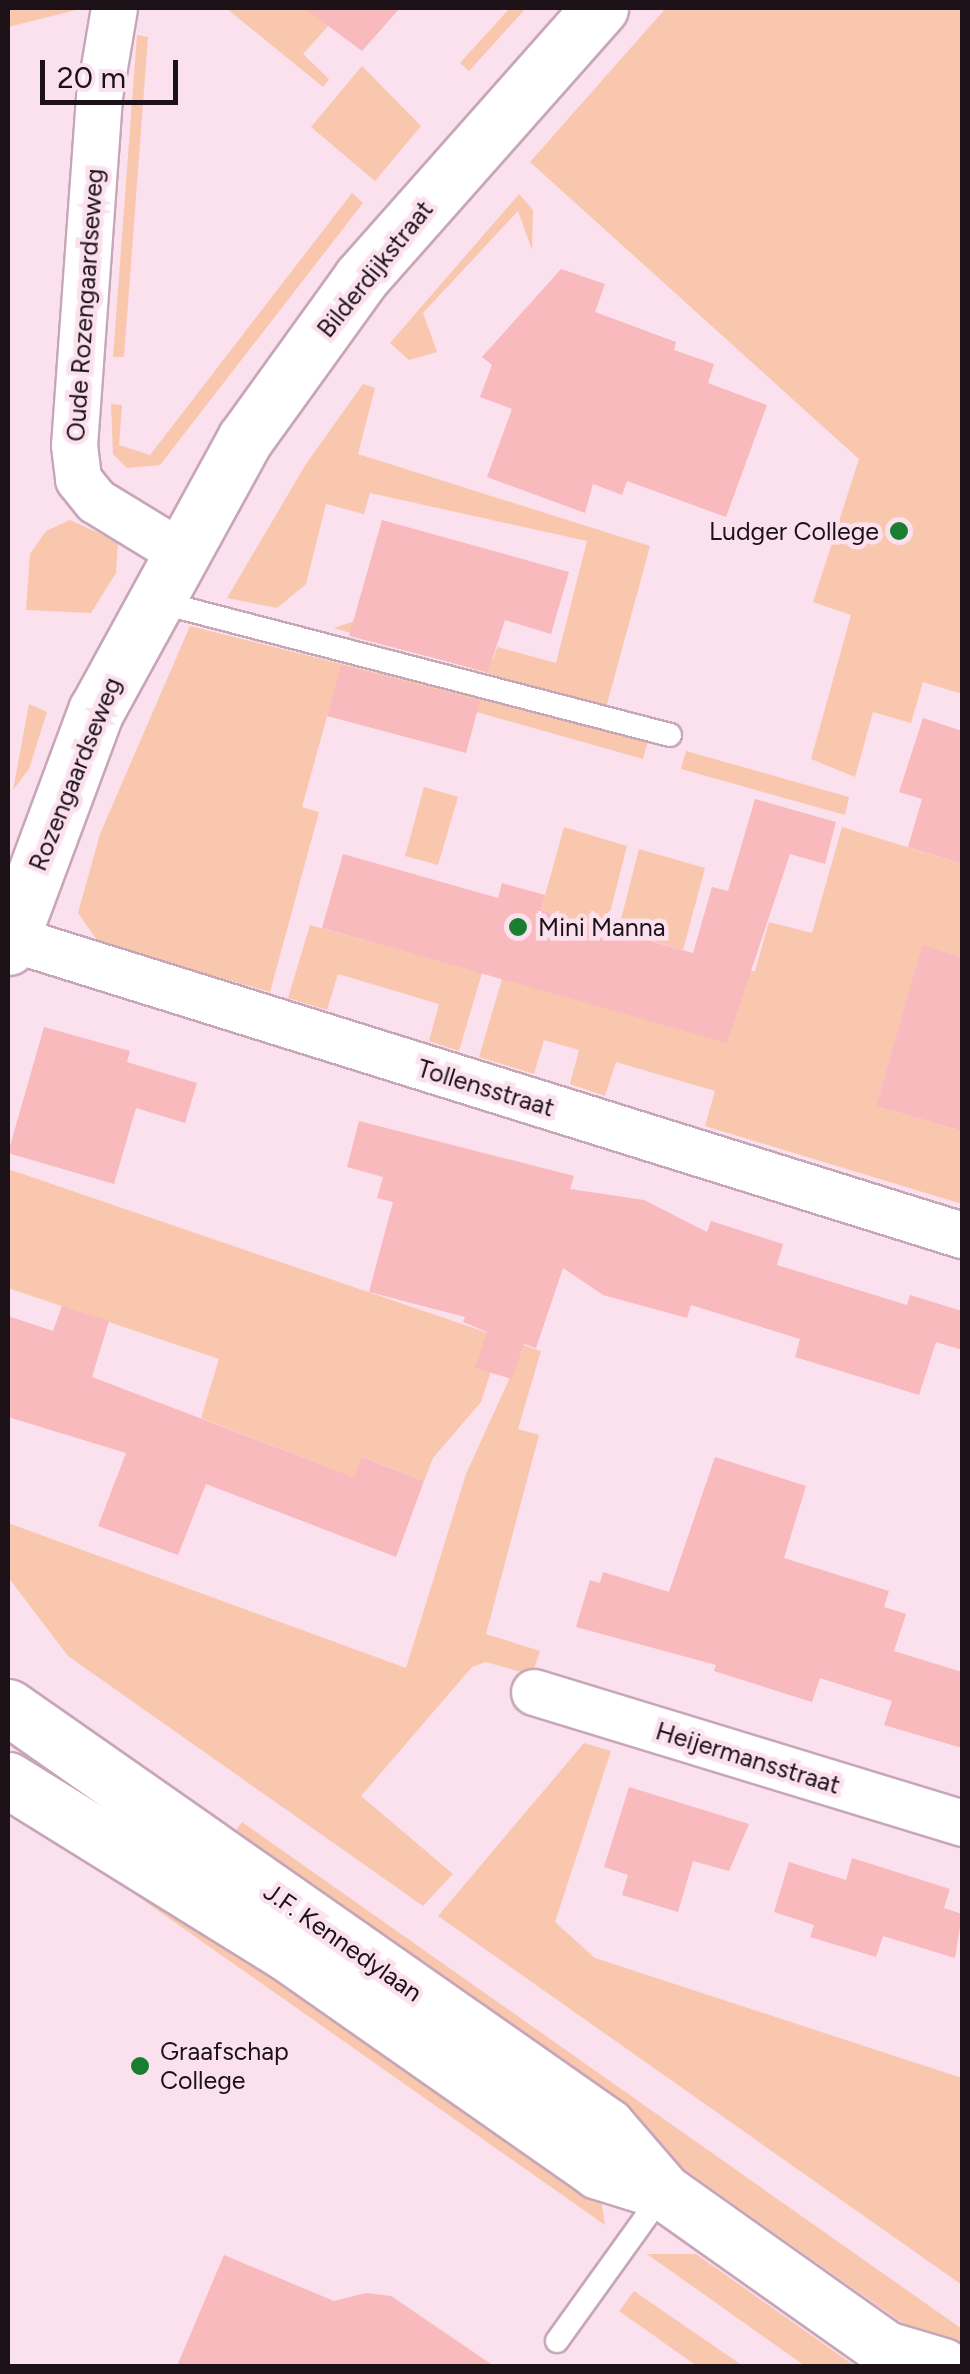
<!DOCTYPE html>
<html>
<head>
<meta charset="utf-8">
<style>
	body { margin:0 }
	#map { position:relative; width:970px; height:2374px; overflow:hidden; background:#fbe0ee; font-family:Figtree,sans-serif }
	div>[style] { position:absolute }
	.green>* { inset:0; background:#f9c7ad }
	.building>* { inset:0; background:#f8babc }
	.roads { filter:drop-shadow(2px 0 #c7a6b8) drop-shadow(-2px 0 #c7a6b8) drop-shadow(0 2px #c7a6b8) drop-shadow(0 -2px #c7a6b8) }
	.lane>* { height:22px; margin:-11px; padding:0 11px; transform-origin:11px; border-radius:11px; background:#fff }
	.street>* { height:45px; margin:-22.5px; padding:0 22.5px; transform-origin:22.5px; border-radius:22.5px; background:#fff }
	.secondary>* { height:55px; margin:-27.5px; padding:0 27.5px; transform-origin:27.5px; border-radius:27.5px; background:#fff }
	.primary>* { height:55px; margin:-27.5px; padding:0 27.5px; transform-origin:27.5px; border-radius:27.5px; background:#fff }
	.dots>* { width:28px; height:28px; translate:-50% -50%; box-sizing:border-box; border:5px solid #fbe0ee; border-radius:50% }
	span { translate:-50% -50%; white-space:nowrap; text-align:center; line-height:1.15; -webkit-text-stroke:9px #fbe0ee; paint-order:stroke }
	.street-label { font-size:25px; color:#1c1117 }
	.poi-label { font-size:25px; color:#1c1117 }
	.right { translate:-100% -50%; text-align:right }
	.left { translate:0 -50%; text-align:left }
	.frame { position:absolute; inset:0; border:10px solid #1c1117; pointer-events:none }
	.scale { position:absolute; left:40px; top:60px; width:138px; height:45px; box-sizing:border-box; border:5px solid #1c1117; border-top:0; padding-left:12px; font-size:30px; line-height:35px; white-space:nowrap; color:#1c1117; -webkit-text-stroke:8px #fbe0ee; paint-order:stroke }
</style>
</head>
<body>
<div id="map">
	<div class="green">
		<div style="clip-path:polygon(8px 8px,76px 8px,76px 10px,8px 27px)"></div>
		<div style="clip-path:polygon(226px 8px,313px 8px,331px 23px,303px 54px,329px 79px,323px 87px)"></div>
		<div style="clip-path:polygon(510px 8px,526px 8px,469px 71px,460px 63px)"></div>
		<div style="clip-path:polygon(666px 8px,962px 8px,962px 694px,923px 682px,911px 723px,873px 712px,855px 777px,811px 759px,851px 615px,813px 602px,859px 459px,530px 162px)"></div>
		<div style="clip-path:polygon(137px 35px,148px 37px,124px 357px,113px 357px)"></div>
		<div style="clip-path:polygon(362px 66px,421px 126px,375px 181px,311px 127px)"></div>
		<div style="clip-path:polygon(352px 193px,363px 203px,160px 465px,127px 468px,113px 454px,111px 404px,122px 405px,119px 445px,150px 455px)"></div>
		<div style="clip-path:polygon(519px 194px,533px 210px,532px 250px,518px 211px,423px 313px,437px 352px,409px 360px,390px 343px)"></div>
		<div style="clip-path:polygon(363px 384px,375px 388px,358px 454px,650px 546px,606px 708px,334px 628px,354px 621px,493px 660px,497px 647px,556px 663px,587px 541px,370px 493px,364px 514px,326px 504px,306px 584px,277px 608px,227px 598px,306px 464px)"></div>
		<div style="clip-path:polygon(70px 520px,118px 542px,116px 573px,91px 613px,26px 610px,30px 554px,46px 531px)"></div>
		<div style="clip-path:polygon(190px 626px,648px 741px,643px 759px,339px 673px,302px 807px,319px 812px,270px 992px,99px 943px,78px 913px,100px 834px)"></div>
		<div style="clip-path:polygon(29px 704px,47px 712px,29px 769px,13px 790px)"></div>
		<div style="clip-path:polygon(686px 751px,849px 797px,845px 815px,681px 769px)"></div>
		<div style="clip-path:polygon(424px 787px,458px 797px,438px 865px,405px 856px)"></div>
		<div style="clip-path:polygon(564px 827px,627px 846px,606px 928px,541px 910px)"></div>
		<div style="clip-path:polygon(842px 827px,962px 864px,962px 957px,922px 946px,876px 1106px,962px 1131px,962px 1204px,705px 1126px,715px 1091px,616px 1062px,605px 1096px,570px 1084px,579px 1050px,544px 1040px,534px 1074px,479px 1057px,502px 979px,755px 971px,769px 922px,812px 933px)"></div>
		<div style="clip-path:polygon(639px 849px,705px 868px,683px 950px,618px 931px)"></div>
		<div style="clip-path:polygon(310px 925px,482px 973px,459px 1051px,429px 1041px,439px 1004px,338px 974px,327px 1010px,288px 998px)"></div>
		<div style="clip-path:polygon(8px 1169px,541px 1351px,518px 1429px,539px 1435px,486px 1634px,540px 1651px,532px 1675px,486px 1662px,472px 1667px,361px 1796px,453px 1874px,423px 1906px,68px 1656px,8px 1577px,8px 1523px,406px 1668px,466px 1474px,513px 1371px,493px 1365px,481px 1402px,433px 1458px,424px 1481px,363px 1457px,354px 1477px,201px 1418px,219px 1359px,8px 1288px)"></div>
		<div style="clip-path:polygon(584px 1743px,611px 1751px,555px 1922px,595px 1958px,962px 2078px,962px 2285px,438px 1916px)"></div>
		<div style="clip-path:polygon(8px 1805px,599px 2185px,605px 2225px)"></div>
		<div style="clip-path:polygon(242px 1822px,962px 2329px,962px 2365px,319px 1912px,236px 1830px)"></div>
		<div style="clip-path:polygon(647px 2254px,696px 2254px,855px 2366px,805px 2366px)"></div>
		<div style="clip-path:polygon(634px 2291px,666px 2313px,743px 2366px,697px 2366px,619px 2311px)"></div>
	</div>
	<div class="building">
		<div style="clip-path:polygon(304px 8px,400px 8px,362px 51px)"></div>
		<div style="clip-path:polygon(561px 269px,605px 284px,595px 312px,676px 342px,674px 350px,714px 364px,708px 383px,767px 405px,726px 517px,627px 481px,622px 495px,593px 484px,585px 513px,487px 477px,512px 409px,480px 397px,492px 365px,482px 357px)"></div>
		<div style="clip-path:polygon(382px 520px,569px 572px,551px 634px,505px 620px,488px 672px,349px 636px)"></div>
		<div style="clip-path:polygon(341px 665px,480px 701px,466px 753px,327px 716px)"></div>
		<div style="clip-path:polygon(923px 718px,962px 731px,962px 864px,908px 847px,922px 799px,899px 792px)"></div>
		<div style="clip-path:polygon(755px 799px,836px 822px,825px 864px,790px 854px,727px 1043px,322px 928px,343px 854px,498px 898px,502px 883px,545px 895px,541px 910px,693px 953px,712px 887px,728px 891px)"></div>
		<div style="clip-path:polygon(922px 945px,962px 957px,962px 1131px,876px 1106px)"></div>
		<div style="clip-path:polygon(44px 1027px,130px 1051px,127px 1062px,197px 1083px,185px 1123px,136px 1108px,114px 1184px,8px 1153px)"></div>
		<div style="clip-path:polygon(359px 1121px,574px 1176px,570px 1189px,644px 1200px,707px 1232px,711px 1221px,783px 1244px,777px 1265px,907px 1305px,910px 1295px,962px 1311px,962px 1350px,936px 1342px,919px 1395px,795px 1357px,800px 1339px,691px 1305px,687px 1318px,603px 1295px,563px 1268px,536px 1348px,524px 1344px,512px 1379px,475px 1368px,487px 1332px,463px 1322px,465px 1317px,369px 1292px,393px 1202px,377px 1198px,383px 1177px,347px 1167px)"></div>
		<div style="clip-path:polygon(62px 1306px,109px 1321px,92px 1377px,354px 1477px,362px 1457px,424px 1481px,396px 1557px,206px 1484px,178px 1555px,98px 1526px,126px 1453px,8px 1417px,8px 1316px,53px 1331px)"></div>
		<div style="clip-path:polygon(715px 1457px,806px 1486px,784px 1558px,889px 1591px,884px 1607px,906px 1614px,894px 1651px,962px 1672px,962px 1748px,884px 1725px,892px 1701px,820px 1678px,812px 1702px,714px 1671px,716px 1665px,576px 1627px,590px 1580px,600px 1583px,603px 1572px,669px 1592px)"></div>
		<div style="clip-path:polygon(629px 1787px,749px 1824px,729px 1871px,693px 1861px,678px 1912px,622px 1895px,628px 1875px,604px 1867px)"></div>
		<div style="clip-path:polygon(852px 1858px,950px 1889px,944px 1908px,962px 1914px,955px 1958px,883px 1936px,876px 1957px,810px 1937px,814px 1925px,774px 1912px,789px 1862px,846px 1880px)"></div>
		<div style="clip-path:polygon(224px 2255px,334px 2301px,366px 2293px,391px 2296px,494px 2366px,177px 2366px)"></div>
	</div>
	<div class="roads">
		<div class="lane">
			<div style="left:155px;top:601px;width:532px;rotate:14.58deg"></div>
			<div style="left:557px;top:2341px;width:183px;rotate:-54.3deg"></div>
		</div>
		<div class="street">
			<div style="left:114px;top:8px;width:90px;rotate:99.6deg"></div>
			<div style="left:99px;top:97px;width:349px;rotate:94.1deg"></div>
			<div style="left:74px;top:445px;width:34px;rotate:83deg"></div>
			<div style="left:78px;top:479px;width:28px;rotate:51deg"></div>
			<div style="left:96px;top:501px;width:96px;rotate:31.4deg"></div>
			<div style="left:10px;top:938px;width:997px;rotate:17.33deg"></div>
			<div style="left:534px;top:1692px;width:448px;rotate:17deg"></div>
		</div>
		<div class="secondary">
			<div style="left:8px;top:947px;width:252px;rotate:-69.6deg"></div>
			<div style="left:96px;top:711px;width:310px;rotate:-61.3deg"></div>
			<div style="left:245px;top:439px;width:198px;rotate:-54.2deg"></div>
			<div style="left:361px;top:278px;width:361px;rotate:-48.5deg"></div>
		</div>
		<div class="primary">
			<div style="left:8px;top:1707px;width:731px;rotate:34.97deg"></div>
			<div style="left:607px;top:2126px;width:87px;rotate:49.2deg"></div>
			<div style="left:664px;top:2192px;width:272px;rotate:35.3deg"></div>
			<div style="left:886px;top:2349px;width:59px;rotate:16.6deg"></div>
			<div style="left:8px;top:1780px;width:328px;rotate:31.8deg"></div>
			<div style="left:287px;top:1953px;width:380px;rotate:35deg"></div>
			<div style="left:598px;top:2171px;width:64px;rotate:17.3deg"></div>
		</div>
	</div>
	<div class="dots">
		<div style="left:899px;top:531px;background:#197e32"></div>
		<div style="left:518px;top:927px;background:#197e32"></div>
		<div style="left:140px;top:2066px;background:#197e32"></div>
	</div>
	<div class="street-label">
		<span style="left:375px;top:269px;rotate:-51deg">Bilderdijkstraat</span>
		<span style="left:85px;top:305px;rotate:-86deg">Oude Rozengaardseweg</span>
		<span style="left:75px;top:774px;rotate:-68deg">Rozengaardseweg</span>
		<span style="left:486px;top:1088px;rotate:17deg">Tollensstraat</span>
		<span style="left:748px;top:1758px;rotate:17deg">Heijermansstraat</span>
		<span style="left:343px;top:1942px;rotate:35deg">J.F. Kennedylaan</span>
	</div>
	<div class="poi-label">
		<span class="right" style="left:879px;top:531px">Ludger College</span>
		<span class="left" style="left:538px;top:927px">Mini Manna</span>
		<span class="left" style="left:160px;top:2066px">Graafschap<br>College</span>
	</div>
	<div class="frame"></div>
	<div class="scale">20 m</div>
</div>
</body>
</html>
